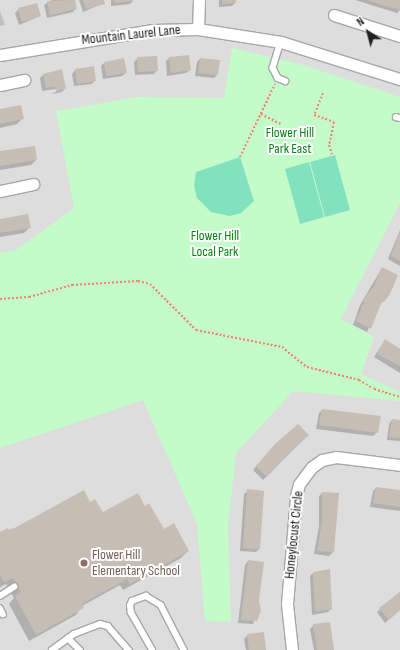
<!DOCTYPE html>
<html>
<head>
<meta charset="utf-8">
<style>
	body { margin:0 }
	#map { position:relative; width:400px; height:650px; overflow:hidden; background:#f1eee6; font-family:"Sofia Sans Condensed",sans-serif }
	div>[style] { position:absolute }
	.residential>* { inset:0; background:#dedddd }
	.park>* { inset:0; background:#c3fbc9 }
	.pitch>* { inset:0; background:#82e2c0 }
	.shadow>* { inset:0; background:#0003 }
	.building>* { inset:0; background:#c6beb5 }
	.path>* { height:2px; margin-top:-1px; transform-origin:0; background:repeating-linear-gradient(90deg,#fe7f6a 0 2px,transparent 0 4px) }
	.roads { filter:drop-shadow(1px 0 #a7a7a7) drop-shadow(-1px 0 #a7a7a7) drop-shadow(0 1px #a7a7a7) drop-shadow(0 -1px #a7a7a7) }
	.service>* { height:5.5px; margin:-2.75px; padding:0 2.75px; transform-origin:2.75px; border-radius:2.75px; background:#fff }
	.minor>* { height:11px; margin:-5.5px; padding:0 5.5px; transform-origin:5.5px; border-radius:5.5px; background:#fff }
	.dots>* { width:11px; height:11px; translate:-50% -50%; box-sizing:border-box; border:2px solid #fff; border-radius:50% }
	span { translate:-50% -50%; white-space:nowrap; text-align:center; line-height:1.15; -webkit-text-stroke:4px #fff; paint-order:stroke }
	.street-label { font-size:14px; color:#202020 }
	.park-label { font-size:14px; color:#088417 }
	.education-label { font-size:14px; color:#785e54 }
	.left { translate:0 -50%; text-align:left }
	.north { position:absolute; left:348px; top:12px; width:40px; height:40px; -webkit-text-stroke:3px #fff; paint-order:stroke; rotate:324deg; font-size:11px; font-weight:700; line-height:16px; text-align:center; color:#202020 }
	.north::after { content:''; display:block; margin:auto; width:14px; height:18px; background:#202020; clip-path:polygon(50% 0,100% 100%,50% 72%,0 100%) }
</style>
</head>
<body>
<div id="map">
	<div class="residential">
		<div style="clip-path:polygon(0 0,400px 0,400px 650px,0 650px)"></div>
	</div>
	<div class="park">
		<div style="clip-path:polygon(232px 48px,303px 65px,400px 97px,400px 203px,341px 319px,374px 337px,361px 374px,400px 392px,400px 401px,293px 391px,236px 453px,228px 526px,231px 622px,205px 621px,197px 524px,143px 400px,0 448px,0 253px,16px 250px,74px 208px,56px 111px,137px 97px,224px 98px)"></div>
	</div>
	<div class="pitch">
		<div style="clip-path:polygon(335px 155px,350px 210px,325px 217px,310px 162px)"></div>
		<div style="clip-path:polygon(240px 157px,254px 201px,241px 213px,230px 216px,211px 212px,197px 198px,194px 186px,196px 172px)"></div>
		<div style="clip-path:polygon(309px 162px,324px 217px,300px 224px,285px 169px)"></div>
	</div>
	<div class="shadow">
		<div style="clip-path:polygon(52px 0,74px 0,76px 8px,73px 12px,47px 18px,44px 5px)"></div>
		<div style="clip-path:polygon(79px 0,103px 0,104px 3px,83px 12px)"></div>
		<div style="clip-path:polygon(111px 0,133px 0,133px 1px,130px 4px,111px 6px)"></div>
		<div style="clip-path:polygon(219px 0,235px 0,235px 3px,232px 6px,219px 7px)"></div>
		<div style="clip-path:polygon(355px 0,400px 0,400px 10px,397px 13px)"></div>
		<div style="clip-path:polygon(19px 9px,40px 16px,19px 25px,15px 13px)"></div>
		<div style="clip-path:polygon(138px 58px,157px 70px,154px 74px,135px 75px,134px 62px)"></div>
		<div style="clip-path:polygon(169px 58px,190px 70px,186px 73px,167px 76px,166px 61px)"></div>
		<div style="clip-path:polygon(200px 59px,217px 75px,214px 78px,195px 76px,197px 62px)"></div>
		<div style="clip-path:polygon(104px 63px,126px 73px,122px 76px,103px 79px,101px 66px)"></div>
		<div style="clip-path:polygon(75px 70px,95px 80px,92px 84px,74px 86px,72px 74px)"></div>
		<div style="clip-path:polygon(61px 71px,65px 88px,62px 92px,52px 94px,62px 88px,42px 91px,40px 78px,43px 75px)"></div>
		<div style="clip-path:polygon(0 110px,22px 119px,17px 124px,0 128px)"></div>
		<div style="clip-path:polygon(0 152px,36px 160px,31px 165px,0 170px)"></div>
		<div style="clip-path:polygon(0 220px,30px 227px,24px 233px,0 237px)"></div>
		<div style="clip-path:polygon(400px 230px,400px 266px,388px 259px)"></div>
		<div style="clip-path:polygon(382px 268px,389px 293px,377px 309px,367px 332px,353px 325px,360px 305px)"></div>
		<div style="clip-path:polygon(385px 340px,400px 349px,400px 373px,374px 357px)"></div>
		<div style="clip-path:polygon(322px 410px,377px 432px,373px 436px,316px 429px,319px 413px)"></div>
		<div style="clip-path:polygon(392px 420px,400px 421px,400px 441px,387px 440px,389px 424px)"></div>
		<div style="clip-path:polygon(308px 435px,263px 480px,253px 470px,272px 448px)"></div>
		<div style="clip-path:polygon(376px 488px,400px 491px,400px 511px,370px 507px,373px 491px)"></div>
		<div style="clip-path:polygon(248px 491px,263px 492px,259px 549px,256px 552px,240px 551px,244px 494px)"></div>
		<div style="clip-path:polygon(322px 493px,338px 494px,333px 552px,329px 556px,314px 554px,319px 526px,319px 496px)"></div>
		<div style="clip-path:polygon(90px 503px,102px 513px,145px 507px,163px 530px,188px 551px,181px 558px,123px 590px,120px 585px,82px 606px,76px 615px,29px 641px,9px 604px,14px 598px,6px 584px,0 587px,0 533px)"></div>
		<div style="clip-path:polygon(248px 561px,260px 606px,253px 624px,238px 623px,245px 565px)"></div>
		<div style="clip-path:polygon(313px 573px,331px 609px,328px 612px,312px 615px,310px 576px)"></div>
		<div style="clip-path:polygon(400px 592px,400px 610px,385px 623px,377px 612px)"></div>
		<div style="clip-path:polygon(329px 623px,334px 650px,314px 650px,310px 629px,314px 625px)"></div>
		<div style="clip-path:polygon(248px 635px,266px 650px,246px 650px,244px 639px)"></div>
	</div>
	<div class="building">
		<div style="clip-path:polygon(75px 0,77px 9px,50px 15px,47px 1px)"></div>
		<div style="clip-path:polygon(83px 0,104px 0,105px 4px,86px 9px)"></div>
		<div style="clip-path:polygon(114px 0,133px 0,133px 1px,115px 3px)"></div>
		<div style="clip-path:polygon(222px 0,236px 0,236px 3px,222px 4px)"></div>
		<div style="clip-path:polygon(368px 0,400px 0,400px 10px,392px 8px)"></div>
		<div style="clip-path:polygon(37px 3px,41px 16px,22px 22px,18px 8px)"></div>
		<div style="clip-path:polygon(0 11px,5px 25px,0 26px)"></div>
		<div style="clip-path:polygon(189px 55px,191px 70px,171px 73px,169px 57px)"></div>
		<div style="clip-path:polygon(157px 56px,158px 71px,138px 72px,137px 57px)"></div>
		<div style="clip-path:polygon(124px 58px,127px 73px,106px 76px,104px 62px)"></div>
		<div style="clip-path:polygon(200px 58px,220px 60px,218px 75px,198px 73px)"></div>
		<div style="clip-path:polygon(94px 66px,96px 81px,77px 84px,75px 69px)"></div>
		<div style="clip-path:polygon(62px 69px,66px 89px,56px 91px,55px 86px,46px 88px,43px 74px)"></div>
		<div style="clip-path:polygon(21px 105px,24px 119px,0 124px,0 109px)"></div>
		<div style="clip-path:polygon(35px 146px,37px 160px,0 166px,0 151px)"></div>
		<div style="clip-path:polygon(28px 214px,31px 228px,0 233px,0 219px)"></div>
		<div style="clip-path:polygon(400px 231px,400px 261px,391px 256px)"></div>
		<div style="clip-path:polygon(382px 267px,398px 275px,390px 294px,384px 302px,382px 301px,371px 329px,356px 321px,364px 302px,362px 301px,374px 286px)"></div>
		<div style="clip-path:polygon(385px 339px,400px 349px,400px 366px,377px 354px)"></div>
		<div style="clip-path:polygon(322px 409px,381px 416px,378px 433px,319px 425px)"></div>
		<div style="clip-path:polygon(392px 419px,400px 420px,400px 438px,389px 437px)"></div>
		<div style="clip-path:polygon(298px 424px,309px 435px,287px 455px,267px 477px,256px 466px,275px 444px)"></div>
		<div style="clip-path:polygon(376px 487px,400px 490px,400px 507px,373px 503px)"></div>
		<div style="clip-path:polygon(247px 489px,264px 491px,260px 549px,243px 548px)"></div>
		<div style="clip-path:polygon(84px 490px,90px 502px,95px 499px,103px 512px,138px 493px,145px 506px,149px 503px,164px 529px,174px 523px,189px 551px,130px 584px,127px 579px,82px 604px,84px 608px,36px 635px,15px 596px,21px 592px,13px 578px,4px 582px,0 575px,0 532px,8px 528px,9px 531px)"></div>
		<div style="clip-path:polygon(322px 492px,339px 493px,334px 552px,317px 551px,322px 522px)"></div>
		<div style="clip-path:polygon(248px 560px,264px 562px,259px 601px,261px 611px,257px 621px,241px 620px)"></div>
		<div style="clip-path:polygon(330px 569px,332px 609px,315px 612px,313px 572px)"></div>
		<div style="clip-path:polygon(400px 592px,400px 610px,389px 620px,379px 608px)"></div>
		<div style="clip-path:polygon(330px 622px,334px 650px,317px 650px,313px 624px)"></div>
		<div style="clip-path:polygon(264px 632px,266px 650px,249px 650px,247px 634px)"></div>
	</div>
	<div class="path">
		<div style="left:323px;top:93px;width:24px;rotate:112deg"></div>
		<div style="left:314px;top:115px;width:21px;rotate:19deg"></div>
		<div style="left:334px;top:122px;width:24px;rotate:102deg"></div>
		<div style="left:329px;top:145px;width:10px;rotate:73deg"></div>
		<div style="left:261px;top:114px;width:22px;rotate:27deg"></div>
		<div style="left:240px;top:157px;width:81px;rotate:-64.4deg"></div>
		<div style="left:0;top:299px;width:29px;rotate:-4deg"></div>
		<div style="left:29px;top:297px;width:45px;rotate:-15.6deg"></div>
		<div style="left:72px;top:285px;width:66px;rotate:-3.5deg"></div>
		<div style="left:138px;top:281px;width:12px;rotate:14deg"></div>
		<div style="left:150px;top:284px;width:65px;rotate:45deg"></div>
		<div style="left:196px;top:330px;width:88px;rotate:11.2deg"></div>
		<div style="left:282px;top:347px;width:32px;rotate:39deg"></div>
		<div style="left:307px;top:367px;width:54px;rotate:14deg"></div>
		<div style="left:359px;top:380px;width:17px;rotate:31deg"></div>
		<div style="left:374px;top:389px;width:27px;rotate:17deg"></div>
	</div>
	<div class="roads">
		<div class="service">
			<div style="left:281px;top:42px;width:27px;rotate:107deg"></div>
			<div style="left:273px;top:68px;width:11px;rotate:63deg"></div>
			<div style="left:278px;top:78px;width:8px;rotate:23deg"></div>
			<div style="left:396px;top:117px;width:4px;rotate:14deg"></div>
			<div style="left:0;top:596px;width:17px;rotate:-33deg"></div>
			<div style="left:0;top:608px;width:7px;rotate:63deg"></div>
			<div style="left:68px;top:638px;width:17px;rotate:45deg"></div>
			<div style="left:52px;top:650px;width:27px;rotate:-36deg"></div>
			<div style="left:74px;top:634px;width:28px;rotate:-21deg"></div>
			<div style="left:100px;top:624px;width:8px;rotate:14deg"></div>
			<div style="left:108px;top:626px;width:32px;rotate:49deg"></div>
			<div style="left:152px;top:650px;width:43px;rotate:-119.6deg"></div>
			<div style="left:131px;top:613px;width:7px;rotate:-98deg"></div>
			<div style="left:130px;top:606px;width:5px;rotate:-68deg"></div>
			<div style="left:132px;top:601px;width:15px;rotate:-20deg"></div>
			<div style="left:146px;top:596px;width:17px;rotate:31deg"></div>
			<div style="left:161px;top:605px;width:51px;rotate:62.9deg"></div>
		</div>
		<div class="minor">
			<div style="left:334px;top:15px;width:69px;rotate:17.7deg"></div>
			<div style="left:198px;top:29px;width:29px;rotate:-88deg"></div>
			<div style="left:0;top:55px;width:155px;rotate:-9.3deg"></div>
			<div style="left:153px;top:30px;width:45px;rotate:-1.3deg"></div>
			<div style="left:198px;top:29px;width:84px;rotate:8.9deg"></div>
			<div style="left:281px;top:42px;width:125px;rotate:17.3deg"></div>
			<div style="left:0;top:85px;width:25px;rotate:-12deg"></div>
			<div style="left:0;top:191px;width:34px;rotate:-12deg"></div>
			<div style="left:292px;top:650px;width:46px;rotate:-96.2deg"></div>
			<div style="left:287px;top:604px;width:108px;rotate:-85.2deg"></div>
			<div style="left:296px;top:496px;width:12px;rotate:-76deg"></div>
			<div style="left:299px;top:484px;width:21px;rotate:-53deg"></div>
			<div style="left:312px;top:467px;width:12px;rotate:-35deg"></div>
			<div style="left:322px;top:460px;width:14px;rotate:-12deg"></div>
			<div style="left:336px;top:457px;width:64px;rotate:7.1deg"></div>
		</div>
	</div>
	<div class="dots">
		<div style="left:84px;top:563px;background:#8d6e63"></div>
	</div>
	<div class="street-label">
		<span style="left:131px;top:35px;rotate:-6deg">Mountain Laurel Lane</span>
		<span style="left:294px;top:535px;rotate:-84deg">Honeylocust Circle</span>
	</div>
	<div class="park-label">
		<span style="left:290px;top:141px">Flower Hill<br>Park East</span>
		<span style="left:215px;top:244px">Flower Hill<br>Local Park</span>
	</div>
	<div class="education-label">
		<span class="left" style="left:92px;top:563px">Flower Hill<br>Elementary School</span>
	</div>
	<div class="north">N</div>
</div>
</body>
</html>
